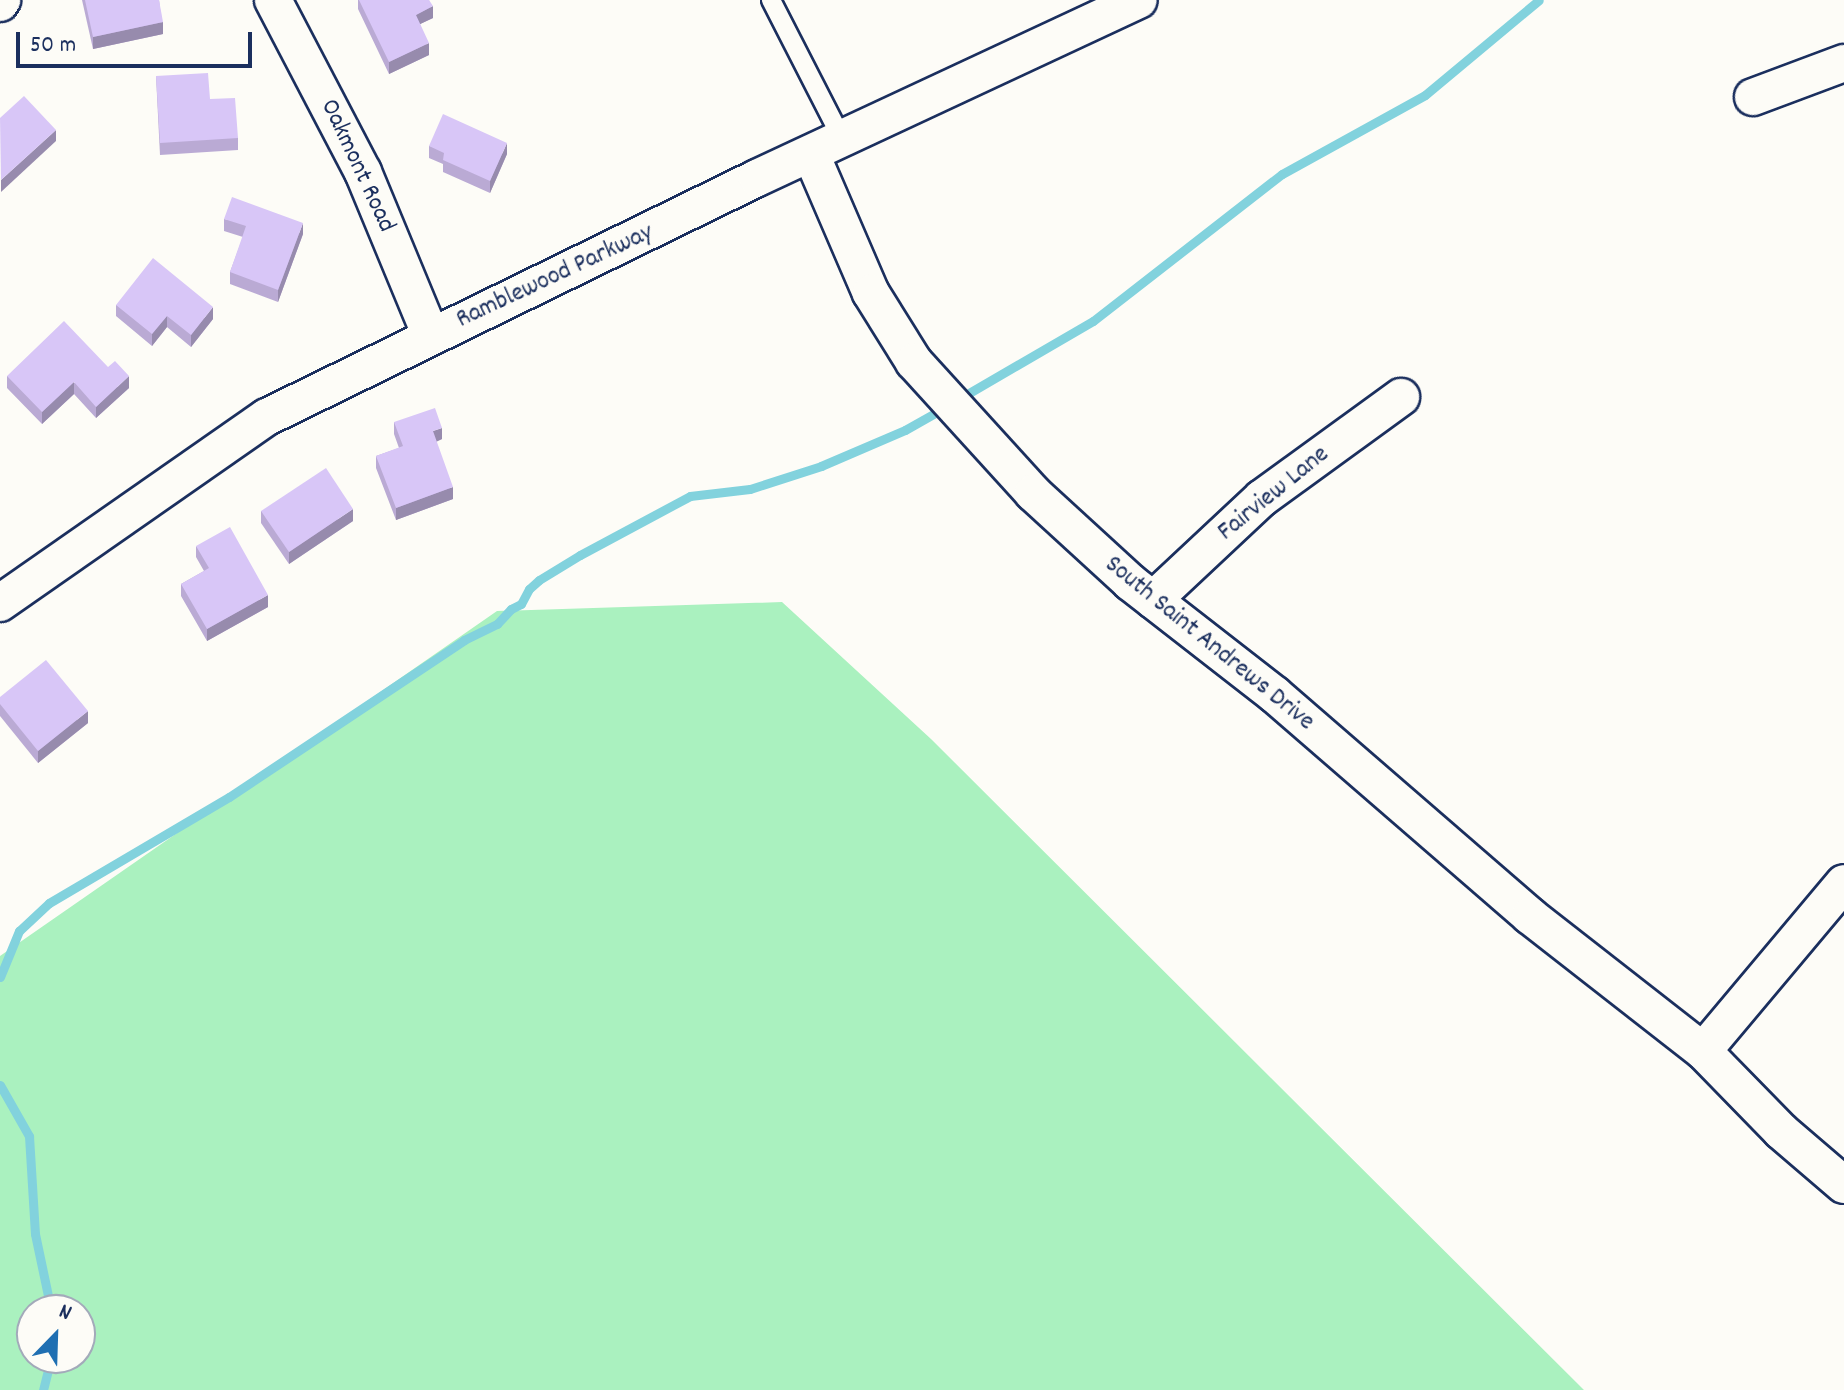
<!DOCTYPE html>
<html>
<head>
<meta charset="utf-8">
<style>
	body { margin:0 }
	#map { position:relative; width:1844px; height:1390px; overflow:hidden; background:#fdfcf7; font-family:Dekko,sans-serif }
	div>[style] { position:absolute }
	.green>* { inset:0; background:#aaf1bf }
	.stream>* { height:9px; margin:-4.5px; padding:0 4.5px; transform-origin:4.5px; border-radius:4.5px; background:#82d2dd }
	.roads { filter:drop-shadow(2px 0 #1b2f5e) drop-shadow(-2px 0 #1b2f5e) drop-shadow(0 2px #1b2f5e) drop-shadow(0 -2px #1b2f5e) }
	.service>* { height:18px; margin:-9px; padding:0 9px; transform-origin:9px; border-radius:9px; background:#fdfcf7 }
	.minor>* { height:36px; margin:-18px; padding:0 18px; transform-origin:18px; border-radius:18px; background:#fdfcf7 }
	.wall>* { inset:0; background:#baaad4 }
	.shaded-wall>* { inset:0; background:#978bad }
	.building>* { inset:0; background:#d8c6f7 }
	span { translate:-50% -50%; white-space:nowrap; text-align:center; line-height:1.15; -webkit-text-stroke:6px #fdfcf7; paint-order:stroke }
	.street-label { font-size:26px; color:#1b2f5e }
	.north { position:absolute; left:16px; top:1294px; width:80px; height:80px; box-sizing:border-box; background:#fdfcf7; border:2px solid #a3aaba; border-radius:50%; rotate:23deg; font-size:22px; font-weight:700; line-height:32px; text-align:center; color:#1b2f5e }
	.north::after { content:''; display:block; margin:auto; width:28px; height:36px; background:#1f6fb2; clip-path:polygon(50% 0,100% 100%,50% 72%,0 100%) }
	.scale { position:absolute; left:16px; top:32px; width:236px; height:36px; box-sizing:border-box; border:4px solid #1b2f5e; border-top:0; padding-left:10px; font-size:24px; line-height:28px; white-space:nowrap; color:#1b2f5e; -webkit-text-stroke:6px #fdfcf7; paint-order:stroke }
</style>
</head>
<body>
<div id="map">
	<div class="green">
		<div style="clip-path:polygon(evenodd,782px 602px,931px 739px,1584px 1390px,0 1390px,0 956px,497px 611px,782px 602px,32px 1310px,80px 1310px,80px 1358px,32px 1358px,32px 1310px)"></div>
	</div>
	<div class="stream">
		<div style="left:957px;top:400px;width:157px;rotate:-30.2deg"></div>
		<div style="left:1093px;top:321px;width:239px;rotate:-37.9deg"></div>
		<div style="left:1282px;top:174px;width:163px;rotate:-28.9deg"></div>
		<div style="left:1425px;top:95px;width:148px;rotate:-39.8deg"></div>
		<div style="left:0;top:977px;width:50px;rotate:-67.6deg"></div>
		<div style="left:19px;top:931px;width:41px;rotate:-43deg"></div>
		<div style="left:49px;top:903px;width:209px;rotate:-30.5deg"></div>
		<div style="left:229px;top:797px;width:283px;rotate:-33.7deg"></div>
		<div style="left:464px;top:640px;width:37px;rotate:-26deg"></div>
		<div style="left:497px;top:624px;width:21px;rotate:-47deg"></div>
		<div style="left:511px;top:609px;width:11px;rotate:-27deg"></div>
		<div style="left:521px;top:604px;width:17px;rotate:-62deg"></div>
		<div style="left:529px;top:589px;width:13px;rotate:-42deg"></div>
		<div style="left:539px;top:580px;width:48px;rotate:-31.4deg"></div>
		<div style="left:580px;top:555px;width:125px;rotate:-28.2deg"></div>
		<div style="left:690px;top:496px;width:60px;rotate:-6.7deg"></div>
		<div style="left:750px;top:489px;width:75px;rotate:-17.9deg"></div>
		<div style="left:821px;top:466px;width:91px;rotate:-23.2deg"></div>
		<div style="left:905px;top:430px;width:45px;rotate:-29.4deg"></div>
		<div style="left:0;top:1085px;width:59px;rotate:60.4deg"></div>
		<div style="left:29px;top:1136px;width:98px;rotate:86.5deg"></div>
		<div style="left:35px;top:1234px;width:78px;rotate:78.1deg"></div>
		<div style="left:43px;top:1390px;width:33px;rotate:-76deg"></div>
	</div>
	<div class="roads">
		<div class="service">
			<div style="left:771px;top:0;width:156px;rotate:62.9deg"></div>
		</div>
		<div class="minor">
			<div style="left:273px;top:0;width:194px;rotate:62.4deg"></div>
			<div style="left:363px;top:172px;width:178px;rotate:67.5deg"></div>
			<div style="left:0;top:3px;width:4px;rotate:-56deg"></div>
			<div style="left:1753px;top:97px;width:97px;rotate:-20.5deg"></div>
			<div style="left:811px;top:154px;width:151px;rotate:66.7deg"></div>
			<div style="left:871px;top:293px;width:81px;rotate:58.1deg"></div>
			<div style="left:914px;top:362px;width:177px;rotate:47.7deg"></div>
			<div style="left:1033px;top:493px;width:132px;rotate:42.5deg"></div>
			<div style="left:1130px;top:582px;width:184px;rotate:37.9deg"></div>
			<div style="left:1275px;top:695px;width:337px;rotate:40.9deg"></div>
			<div style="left:1530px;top:916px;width:219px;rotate:38deg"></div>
			<div style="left:1703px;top:1051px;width:112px;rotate:45.7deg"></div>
			<div style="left:1781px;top:1131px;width:83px;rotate:40.6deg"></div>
			<div style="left:1153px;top:600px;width:149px;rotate:-43.1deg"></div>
			<div style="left:1262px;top:498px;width:172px;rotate:-36deg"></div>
			<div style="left:0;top:603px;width:325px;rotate:-34.9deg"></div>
			<div style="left:267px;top:417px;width:545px;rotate:-26deg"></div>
			<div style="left:757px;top:178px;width:421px;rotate:-25deg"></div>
			<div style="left:1703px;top:1051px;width:219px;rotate:-50deg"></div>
		</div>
	</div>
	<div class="wall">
		<div style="clip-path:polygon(82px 0,159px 0,163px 34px,93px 49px)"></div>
		<div style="clip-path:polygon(358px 0,429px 0,433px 18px,420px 24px,429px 55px,389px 74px,358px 9px)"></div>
		<div style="clip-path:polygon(156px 76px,210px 99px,238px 138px,238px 150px,160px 155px)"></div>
		<div style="clip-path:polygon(429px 146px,507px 154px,490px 193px,443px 172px,443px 164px,429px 158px)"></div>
		<div style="clip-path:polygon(224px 219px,303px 234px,278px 302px,230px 284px,230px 272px,243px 237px,224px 231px)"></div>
		<div style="clip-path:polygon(116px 305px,213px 319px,191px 347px,167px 327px,152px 346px,116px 316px)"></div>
		<div style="clip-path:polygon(7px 376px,129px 388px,96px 418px,74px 394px,42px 424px,7px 388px)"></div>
		<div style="clip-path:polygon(394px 422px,442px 439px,436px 442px,453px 499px,396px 520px,376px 468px,376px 456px,399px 448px,394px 434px)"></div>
		<div style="clip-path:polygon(261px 511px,353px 521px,289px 564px,261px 523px)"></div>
		<div style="clip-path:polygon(196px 546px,268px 607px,207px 641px,181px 596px,181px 584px,204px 571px,196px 557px)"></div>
		<div style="clip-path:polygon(0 697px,88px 723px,38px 763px,0 716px)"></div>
	</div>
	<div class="shaded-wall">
		<div style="clip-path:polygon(433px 6px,433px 18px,416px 26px,416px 15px)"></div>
		<div style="clip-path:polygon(163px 22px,163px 34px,93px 49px,93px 37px)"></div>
		<div style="clip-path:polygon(429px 43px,429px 55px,389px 74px,389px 62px)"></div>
		<div style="clip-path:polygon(56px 130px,56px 141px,1px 192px,1px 180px)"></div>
		<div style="clip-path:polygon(507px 143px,507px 154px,490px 193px,490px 181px)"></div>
		<div style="clip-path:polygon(303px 223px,303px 234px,278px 302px,278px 290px)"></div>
		<div style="clip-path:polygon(213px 307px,213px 319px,191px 347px,191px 335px)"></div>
		<div style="clip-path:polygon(167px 316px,167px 327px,152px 346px,152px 334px)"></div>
		<div style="clip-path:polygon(129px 376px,129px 388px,96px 418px,96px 407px)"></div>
		<div style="clip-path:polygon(74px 382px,74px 394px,42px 424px,42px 412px)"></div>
		<div style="clip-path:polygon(442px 428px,442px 439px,433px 443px,433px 431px)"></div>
		<div style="clip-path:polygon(453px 487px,453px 499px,396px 520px,396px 508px)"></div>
		<div style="clip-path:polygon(353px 509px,353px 521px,289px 564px,289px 552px)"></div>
		<div style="clip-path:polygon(268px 595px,268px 607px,207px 641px,207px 629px)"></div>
		<div style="clip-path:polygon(88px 711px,88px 723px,38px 763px,38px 751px)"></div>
	</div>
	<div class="building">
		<div style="clip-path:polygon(85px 0,159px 0,163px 22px,93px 37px)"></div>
		<div style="clip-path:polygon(359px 0,429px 0,433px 6px,416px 15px,429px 43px,389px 62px)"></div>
		<div style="clip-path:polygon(208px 73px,210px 99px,235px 98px,238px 138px,160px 143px,156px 76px)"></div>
		<div style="clip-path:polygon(24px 96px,56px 130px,1px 180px,0 118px)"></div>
		<div style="clip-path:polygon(443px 114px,507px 143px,490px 181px,443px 160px,444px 153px,429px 146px)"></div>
		<div style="clip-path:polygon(232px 197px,303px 223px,278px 290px,230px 272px,246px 226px,224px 219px)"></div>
		<div style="clip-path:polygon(153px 258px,213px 307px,191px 335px,167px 316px,152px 334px,116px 305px)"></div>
		<div style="clip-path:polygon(64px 321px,108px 367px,115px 361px,129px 376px,96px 407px,74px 382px,42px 412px,7px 376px)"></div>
		<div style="clip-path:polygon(435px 408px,442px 428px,433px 431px,453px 487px,396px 508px,376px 456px,403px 446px,394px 422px)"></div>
		<div style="clip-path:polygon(326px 468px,353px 509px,289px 552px,261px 511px)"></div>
		<div style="clip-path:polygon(230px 527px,268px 595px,207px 629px,181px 584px,209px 568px,196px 546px)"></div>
		<div style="clip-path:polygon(46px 660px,88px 711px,38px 751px,0 704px,0 697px)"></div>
	</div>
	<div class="street-label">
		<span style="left:357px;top:166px;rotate:65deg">Oakmont Road</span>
		<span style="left:555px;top:277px;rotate:-25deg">Ramblewood Parkway</span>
		<span style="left:1274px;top:494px;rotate:-39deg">Fairview Lane</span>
		<span style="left:1209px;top:644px;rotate:39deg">South Saint Andrews Drive</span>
	</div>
	<div class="north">N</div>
	<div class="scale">50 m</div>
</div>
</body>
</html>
